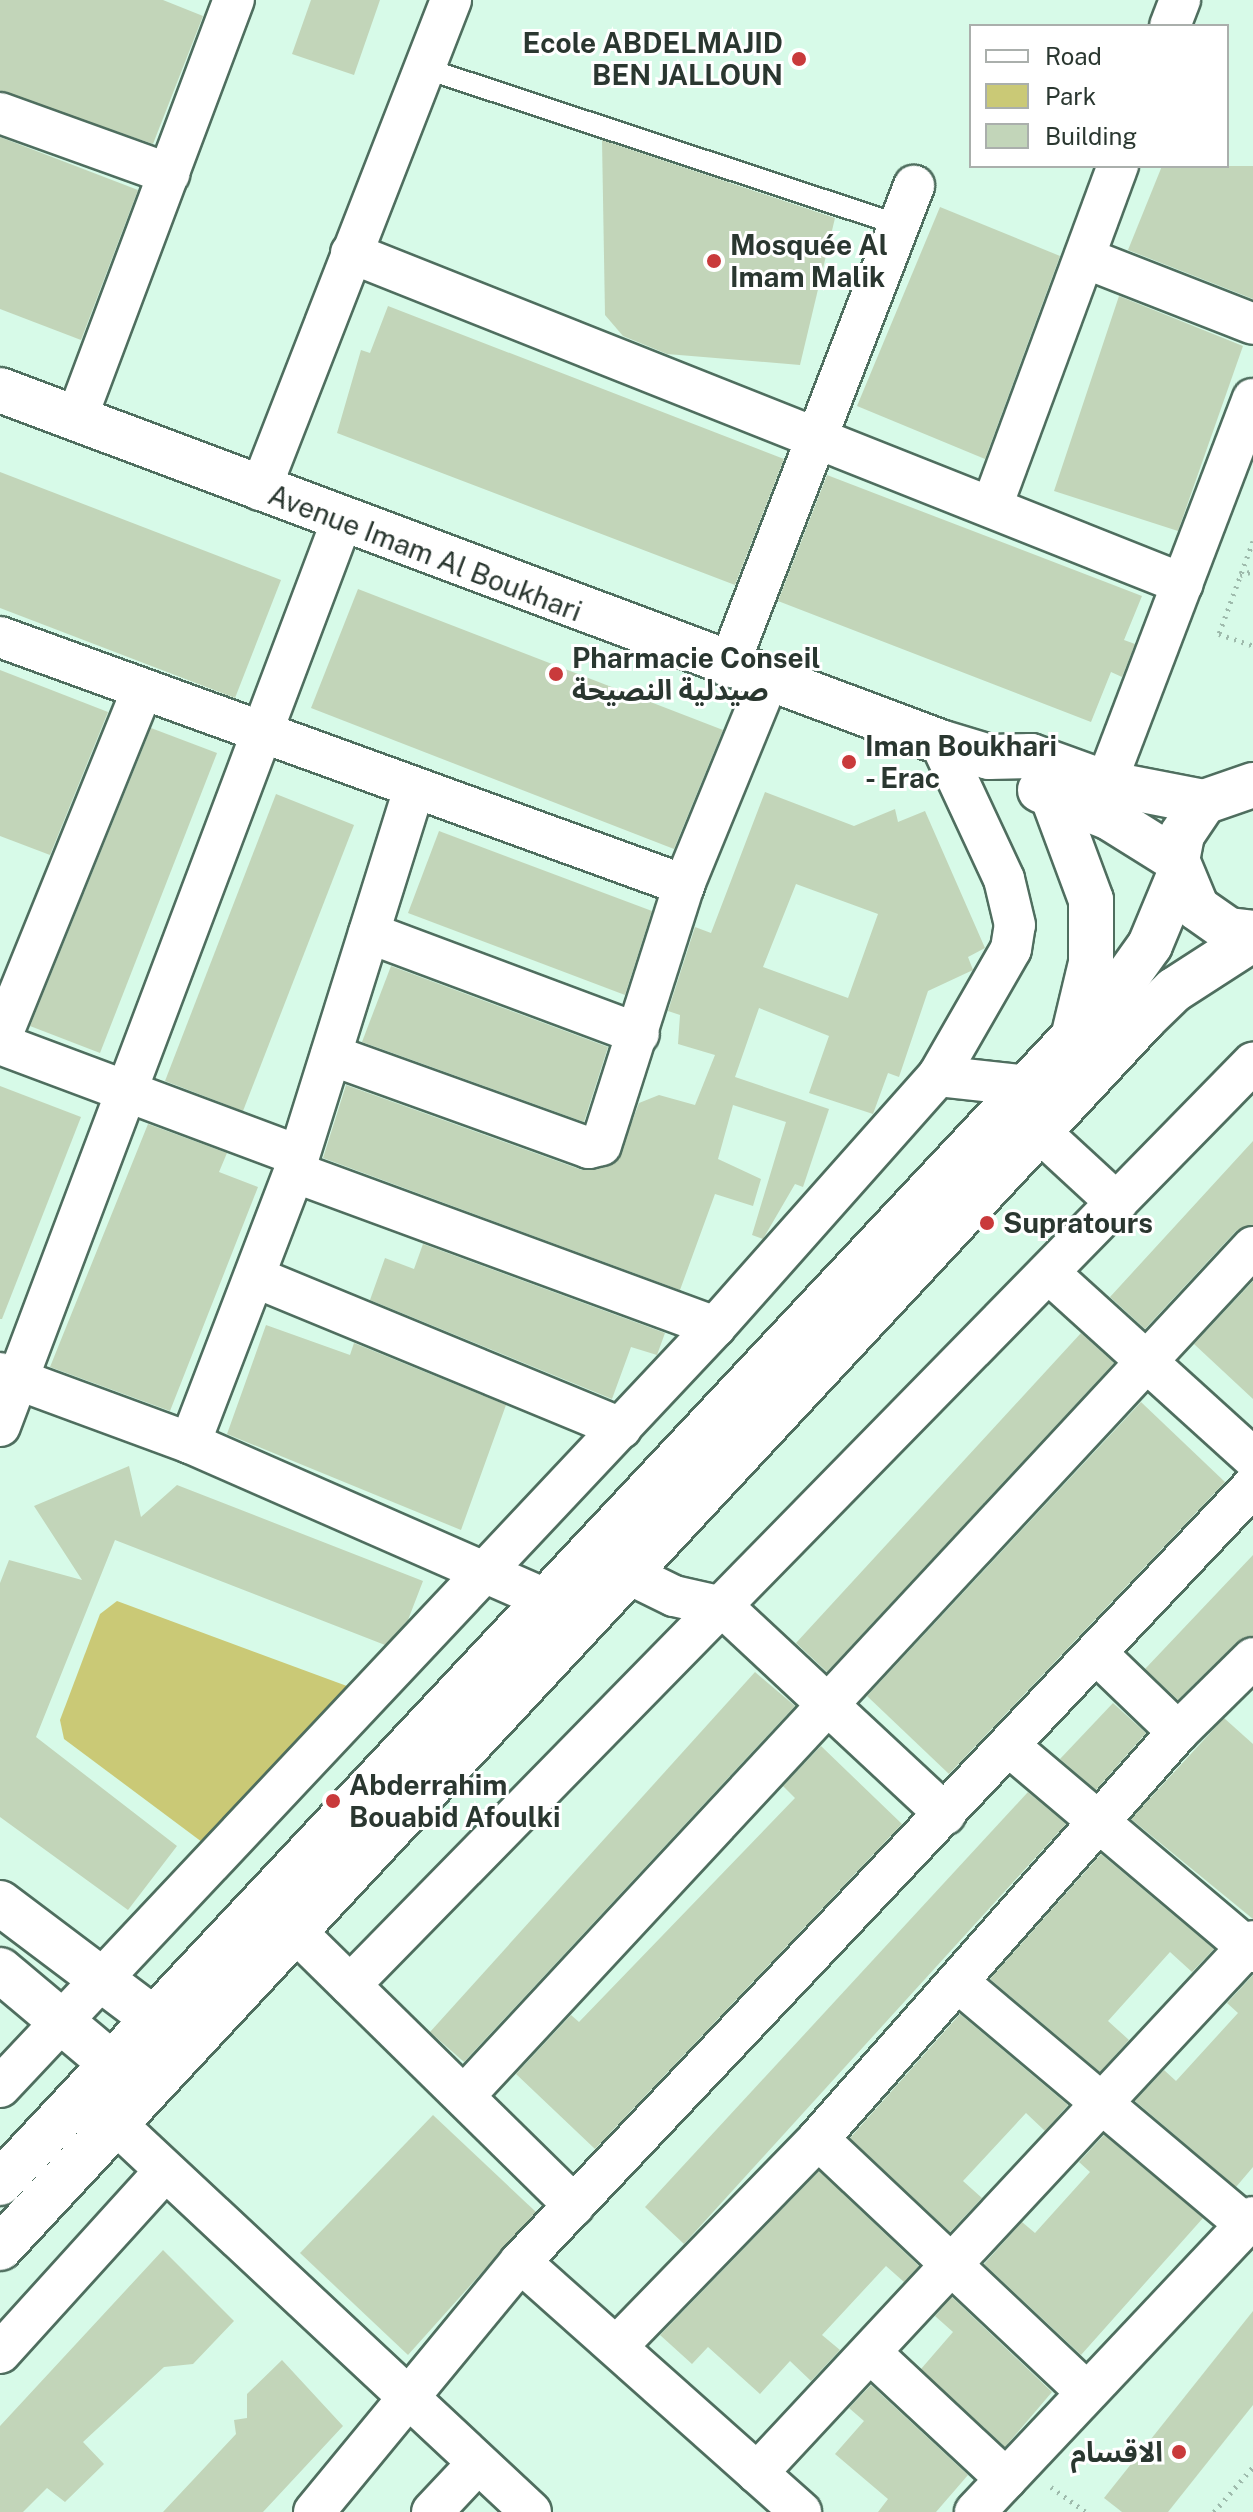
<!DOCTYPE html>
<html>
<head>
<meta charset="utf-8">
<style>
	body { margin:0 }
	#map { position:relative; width:1253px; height:2512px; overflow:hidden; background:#d7fae8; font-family:"Public Sans","Noto Sans Arabic",sans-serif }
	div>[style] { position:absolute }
	.green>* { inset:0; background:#cac976 }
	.building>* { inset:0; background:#c2d5b9 }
	.path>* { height:5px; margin-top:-2.5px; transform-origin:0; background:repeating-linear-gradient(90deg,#9ebaac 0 2px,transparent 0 8px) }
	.roads { filter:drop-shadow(2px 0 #4f6e5f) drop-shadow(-2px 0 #4f6e5f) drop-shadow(0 2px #4f6e5f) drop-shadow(0 -2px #4f6e5f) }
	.service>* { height:20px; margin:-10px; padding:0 10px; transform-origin:10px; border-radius:10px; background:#fff }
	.minor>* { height:40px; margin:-20px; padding:0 20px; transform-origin:20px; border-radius:20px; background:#fff }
	.tertiary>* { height:44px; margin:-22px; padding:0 22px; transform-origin:22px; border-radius:22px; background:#fff }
	.secondary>* { height:44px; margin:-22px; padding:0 22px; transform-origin:22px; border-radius:22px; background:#fff }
	.dots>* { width:22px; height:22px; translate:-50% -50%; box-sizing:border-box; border:4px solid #fff; border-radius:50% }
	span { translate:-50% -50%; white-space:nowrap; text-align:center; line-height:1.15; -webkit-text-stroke:6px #fff; paint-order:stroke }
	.poi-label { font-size:28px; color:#2a3730; font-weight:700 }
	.right { translate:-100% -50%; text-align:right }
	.left { translate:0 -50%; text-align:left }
	.street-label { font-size:28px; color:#2a3730 }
	.legend { position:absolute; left:969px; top:24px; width:260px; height:144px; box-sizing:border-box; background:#fff; border:2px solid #aaafac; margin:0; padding:10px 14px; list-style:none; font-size:24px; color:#2a3730 }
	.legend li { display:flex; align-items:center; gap:16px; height:40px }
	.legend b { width:40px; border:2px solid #aaafac }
</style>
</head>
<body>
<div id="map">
	<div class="green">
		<div style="clip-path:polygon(117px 1601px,355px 1689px,206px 1845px,64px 1739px,60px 1720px,100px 1614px)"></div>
	</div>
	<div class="building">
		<div style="clip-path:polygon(0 0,163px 0,203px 16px,153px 144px,0 91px)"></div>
		<div style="clip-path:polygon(311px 0,380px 0,354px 75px,292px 54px)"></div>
		<div style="clip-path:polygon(0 137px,138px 190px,81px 340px,0 309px)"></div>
		<div style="clip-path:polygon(602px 140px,835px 218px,800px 365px,667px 354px,623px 336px,605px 315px)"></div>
		<div style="clip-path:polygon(1162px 166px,1253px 166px,1253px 299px,1128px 250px)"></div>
		<div style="clip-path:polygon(940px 207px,1060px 256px,985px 459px,857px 406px)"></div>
		<div style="clip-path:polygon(1119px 296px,1243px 346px,1178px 531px,1054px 491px)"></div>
		<div style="clip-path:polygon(388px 306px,784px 459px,735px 585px,337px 433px,361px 350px,370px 353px)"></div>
		<div style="clip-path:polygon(0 472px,281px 580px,235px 698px,0 608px)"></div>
		<div style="clip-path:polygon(827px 475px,1142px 596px,1124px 640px,1135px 644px,1122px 677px,1111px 672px,1091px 722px,778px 601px)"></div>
		<div style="clip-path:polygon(358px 589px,723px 730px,674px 849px,311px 708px)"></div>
		<div style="clip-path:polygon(0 670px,108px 712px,50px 855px,0 836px)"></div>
		<div style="clip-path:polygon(151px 728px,217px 753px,100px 1053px,30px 1026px)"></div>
		<div style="clip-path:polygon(evenodd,765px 792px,854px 826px,895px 809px,898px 822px,925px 811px,985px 948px,968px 957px,973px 970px,928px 991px,899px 1077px,888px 1073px,873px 1114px,809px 1093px,829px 1036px,759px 1008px,735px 1077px,829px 1109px,803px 1187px,795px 1184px,763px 1239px,752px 1235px,786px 1122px,733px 1105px,718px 1159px,761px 1179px,753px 1206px,715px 1194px,680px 1290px,323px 1158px,346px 1085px,582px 1170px,617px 1161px,639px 1103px,659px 1095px,695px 1105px,715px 1055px,678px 1044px,680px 1015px,668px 1011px,695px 927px,711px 933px,765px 792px,796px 884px,878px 914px,848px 998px,763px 967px,796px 884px)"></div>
		<div style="clip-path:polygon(276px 794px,354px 825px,243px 1111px,165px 1081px)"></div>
		<div style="clip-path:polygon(439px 831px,652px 911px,625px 995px,408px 913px)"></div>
		<div style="clip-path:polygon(391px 966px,608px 1047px,584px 1122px,362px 1042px)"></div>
		<div style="clip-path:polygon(0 1086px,81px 1117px,2px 1319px,0 1319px)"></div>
		<div style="clip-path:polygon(148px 1124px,227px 1153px,219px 1172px,258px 1187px,170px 1411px,50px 1367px)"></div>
		<div style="clip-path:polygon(1253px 1141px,1253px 1225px,1236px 1231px,1145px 1329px,1110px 1297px)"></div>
		<div style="clip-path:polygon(423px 1244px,665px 1333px,657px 1355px,631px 1347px,612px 1399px,370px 1300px,385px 1258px,414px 1269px)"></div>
		<div style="clip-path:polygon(1253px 1281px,1253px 1399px,1194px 1344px)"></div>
		<div style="clip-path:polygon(266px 1325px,350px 1355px,354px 1343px,506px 1405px,461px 1530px,227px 1434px)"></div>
		<div style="clip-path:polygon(1081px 1333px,1114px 1363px,827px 1672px,796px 1643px)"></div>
		<div style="clip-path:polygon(1141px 1402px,1225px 1482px,949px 1774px,867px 1696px)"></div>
		<div style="clip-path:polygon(129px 1466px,141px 1517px,177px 1485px,423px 1581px,408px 1620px,385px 1645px,115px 1540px,36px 1737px,177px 1846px,128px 1910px,0 1817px,0 1583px,9px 1560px,82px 1580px,34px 1506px)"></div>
		<div style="clip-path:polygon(1253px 1555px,1253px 1636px,1237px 1642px,1178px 1700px,1145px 1669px)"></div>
		<div style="clip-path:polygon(755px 1672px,795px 1706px,464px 2062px,430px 2032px)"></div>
		<div style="clip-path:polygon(1113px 1703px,1146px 1733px,1096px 1790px,1060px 1759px)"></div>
		<div style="clip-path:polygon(1224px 1718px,1253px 1744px,1253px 1919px,1131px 1819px)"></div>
		<div style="clip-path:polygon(821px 1746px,902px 1824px,595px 2149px,516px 2074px,571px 2015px,579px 2022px,795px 1798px,783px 1786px)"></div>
		<div style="clip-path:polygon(1028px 1792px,1066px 1824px,684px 2244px,645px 2207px)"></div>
		<div style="clip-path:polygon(1101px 1854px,1214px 1949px,1192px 1972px,1170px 1952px,1108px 2021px,1129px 2040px,1100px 2072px,990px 1979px)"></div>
		<div style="clip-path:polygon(1253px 1975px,1253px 2167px,1236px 2187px,1135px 2101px,1164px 2070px,1176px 2081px,1238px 2013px,1227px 2003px)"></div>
		<div style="clip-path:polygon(960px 2014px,1068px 2105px,1045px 2131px,1026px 2113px,963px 2181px,982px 2198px,950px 2232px,850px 2138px)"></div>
		<div style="clip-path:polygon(433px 2115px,536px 2212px,408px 2355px,300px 2253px)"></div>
		<div style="clip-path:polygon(1104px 2135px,1203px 2218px,1081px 2355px,984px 2264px,1022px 2222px,1035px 2233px,1090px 2172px,1079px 2162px)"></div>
		<div style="clip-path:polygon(819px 2171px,919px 2266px,904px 2282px,886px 2266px,822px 2335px,840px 2350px,811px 2381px,790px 2361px,760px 2394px,708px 2347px,692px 2364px,660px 2335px)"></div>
		<div style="clip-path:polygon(163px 2250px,234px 2321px,193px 2364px,164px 2367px,83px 2442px,104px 2464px,65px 2502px,47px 2488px,23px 2512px,0 2512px,0 2426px)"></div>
		<div style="clip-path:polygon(952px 2297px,1052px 2392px,1005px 2447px,921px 2369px,953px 2332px,935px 2316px)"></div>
		<div style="clip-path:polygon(1253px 2311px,1253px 2405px,1168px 2512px,1122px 2512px,1104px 2498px)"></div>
		<div style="clip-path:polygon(282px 2360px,343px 2426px,263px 2512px,163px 2512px,236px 2434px,234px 2420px,247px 2418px,247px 2394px)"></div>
		<div style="clip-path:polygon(871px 2385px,968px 2475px,936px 2512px,878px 2512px,888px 2499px,835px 2454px,864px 2421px,849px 2408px)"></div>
	</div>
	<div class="path">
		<div style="left:1253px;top:541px;width:99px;rotate:110.1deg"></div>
		<div style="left:1219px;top:634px;width:36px;rotate:19deg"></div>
		<div style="left:1240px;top:575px;width:14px;rotate:-17deg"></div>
		<div style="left:1051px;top:2487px;width:43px;rotate:35.5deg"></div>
		<div style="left:1214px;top:2512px;width:60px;rotate:-49.1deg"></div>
	</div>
	<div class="roads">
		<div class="service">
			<div style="left:424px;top:68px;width:500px;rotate:18.29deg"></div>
		</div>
		<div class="minor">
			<div style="left:1170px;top:26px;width:28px;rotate:-69deg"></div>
			<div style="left:0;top:113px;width:180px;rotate:19.8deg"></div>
			<div style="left:351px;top:253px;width:895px;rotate:21.69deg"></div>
			<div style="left:1085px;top:258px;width:180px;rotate:21.4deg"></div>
			<div style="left:77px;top:417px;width:446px;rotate:-69.4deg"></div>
			<div style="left:260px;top:490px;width:526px;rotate:-68.7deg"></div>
			<div style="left:992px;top:506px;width:363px;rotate:-69.7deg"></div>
			<div style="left:0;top:637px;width:728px;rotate:19.93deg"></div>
			<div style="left:728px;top:667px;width:516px;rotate:-68.86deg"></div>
			<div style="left:1106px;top:783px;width:411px;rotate:-69.1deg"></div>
			<div style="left:369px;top:933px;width:288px;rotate:20.5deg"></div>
			<div style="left:0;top:1040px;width:375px;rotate:-67.9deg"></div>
			<div style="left:0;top:1044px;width:319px;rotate:20.5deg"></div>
			<div style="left:331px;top:1055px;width:274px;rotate:19.8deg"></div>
			<div style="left:589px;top:1148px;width:12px;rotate:-14deg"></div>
			<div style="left:601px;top:1145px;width:273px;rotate:-72.3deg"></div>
			<div style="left:684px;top:885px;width:218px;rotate:-67.7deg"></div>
			<div style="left:938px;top:1076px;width:91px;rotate:6.3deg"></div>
			<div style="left:1039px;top:1131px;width:106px;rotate:42.7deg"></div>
			<div style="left:294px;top:1172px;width:449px;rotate:20.2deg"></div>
			<div style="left:1050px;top:1274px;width:274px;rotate:42.2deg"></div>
			<div style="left:257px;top:1278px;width:394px;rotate:22.4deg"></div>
			<div style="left:0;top:1373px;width:202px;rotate:20.2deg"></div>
			<div style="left:190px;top:1443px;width:388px;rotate:23.7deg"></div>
			<div style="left:0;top:1426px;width:965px;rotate:-69.31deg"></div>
			<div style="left:190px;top:1443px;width:290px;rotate:-69deg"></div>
			<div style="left:294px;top:1172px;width:400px;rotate:-72.6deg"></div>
			<div style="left:629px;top:1574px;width:50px;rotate:26.1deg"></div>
			<div style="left:674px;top:1596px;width:50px;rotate:12.7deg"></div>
			<div style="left:723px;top:1607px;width:304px;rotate:43deg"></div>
			<div style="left:1096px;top:1653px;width:114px;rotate:43.9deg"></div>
			<div style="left:1009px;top:1746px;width:319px;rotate:40.2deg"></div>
			<div style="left:296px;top:1932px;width:390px;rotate:44.5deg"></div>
			<div style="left:959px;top:1983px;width:375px;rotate:40.1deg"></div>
			<div style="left:350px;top:1985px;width:1291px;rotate:-45.6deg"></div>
			<div style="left:0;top:2087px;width:1043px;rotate:-46.75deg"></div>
			<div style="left:715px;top:1327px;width:336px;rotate:-48.4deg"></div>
			<div style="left:938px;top:1076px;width:146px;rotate:-60.1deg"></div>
			<div style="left:1011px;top:949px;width:24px;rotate:-81deg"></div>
			<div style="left:1015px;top:925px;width:47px;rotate:-103.4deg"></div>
			<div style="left:1004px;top:879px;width:151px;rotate:-115deg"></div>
			<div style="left:464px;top:2096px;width:1159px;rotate:-47.1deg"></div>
			<div style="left:116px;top:2124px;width:568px;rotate:43.07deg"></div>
			<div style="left:818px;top:2139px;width:367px;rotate:43.3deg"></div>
			<div style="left:618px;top:2345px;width:287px;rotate:-45.8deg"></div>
			<div style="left:818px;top:2139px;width:543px;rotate:-48.51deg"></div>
			<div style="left:1178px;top:1732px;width:105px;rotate:-44.6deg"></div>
			<div style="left:0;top:2353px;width:244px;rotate:-47.8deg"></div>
			<div style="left:873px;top:2355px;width:182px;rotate:43deg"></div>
			<div style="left:757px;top:2473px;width:727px;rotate:-47.01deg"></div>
			<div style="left:314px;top:2512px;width:324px;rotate:-50.5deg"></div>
			<div style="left:432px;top:2512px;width:67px;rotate:-46.8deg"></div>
			<div style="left:801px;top:2512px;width:376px;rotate:-138.3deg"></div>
			<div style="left:520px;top:2262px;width:1067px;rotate:-46.63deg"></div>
			<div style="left:975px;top:2512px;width:405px;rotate:-46.7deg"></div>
		</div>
		<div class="tertiary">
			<div style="left:0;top:390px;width:1004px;rotate:20.53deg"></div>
			<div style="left:940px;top:742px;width:51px;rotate:17deg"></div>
			<div style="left:989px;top:757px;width:42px;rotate:-1.4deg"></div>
			<div style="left:1031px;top:756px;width:80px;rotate:19.8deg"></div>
			<div style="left:1106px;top:783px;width:100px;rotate:11deg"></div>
			<div style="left:1040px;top:790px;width:75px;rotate:21.8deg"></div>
			<div style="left:1110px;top:818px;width:79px;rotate:32.1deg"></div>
			<div style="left:0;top:1903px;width:229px;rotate:37deg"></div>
			<div style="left:0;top:1970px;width:185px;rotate:40deg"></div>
		</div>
		<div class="secondary">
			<div style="left:1253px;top:785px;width:52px;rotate:160.9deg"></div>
			<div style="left:1204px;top:802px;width:40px;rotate:124deg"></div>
			<div style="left:1182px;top:835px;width:25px;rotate:101deg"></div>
			<div style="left:1177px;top:860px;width:52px;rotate:67.4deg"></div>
			<div style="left:1197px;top:908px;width:39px;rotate:35deg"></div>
			<div style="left:1229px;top:930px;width:24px;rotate:7deg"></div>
			<div style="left:1052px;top:795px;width:112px;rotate:69.6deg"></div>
			<div style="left:1091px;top:900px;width:63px;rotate:90deg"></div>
			<div style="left:1091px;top:963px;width:73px;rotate:103.5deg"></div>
			<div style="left:0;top:2183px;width:1639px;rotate:-46.88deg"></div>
			<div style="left:1120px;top:987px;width:52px;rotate:-54.5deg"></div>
			<div style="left:1150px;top:945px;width:78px;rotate:-67.4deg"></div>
			<div style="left:0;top:2248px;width:1678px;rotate:-47.05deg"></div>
			<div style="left:1143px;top:1020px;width:43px;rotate:-44.1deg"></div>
			<div style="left:1174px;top:990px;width:94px;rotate:-32.8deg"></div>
		</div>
	</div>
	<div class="dots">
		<div style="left:799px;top:59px;background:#c93a3b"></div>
		<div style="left:714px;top:261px;background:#c93a3b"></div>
		<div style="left:556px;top:674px;background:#c93a3b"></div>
		<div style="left:849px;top:762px;background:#c93a3b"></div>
		<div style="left:987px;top:1223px;background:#c93a3b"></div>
		<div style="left:333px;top:1801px;background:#c93a3b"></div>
		<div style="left:1179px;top:2452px;background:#c93a3b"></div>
	</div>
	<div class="poi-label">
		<span class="right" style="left:783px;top:59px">Ecole ABDELMAJID<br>BEN JALLOUN</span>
		<span class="left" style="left:730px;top:261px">Mosquée Al<br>Imam Malik</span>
		<span class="left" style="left:572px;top:674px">Pharmacie Conseil<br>صيدلية النصيحة</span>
		<span class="left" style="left:865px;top:762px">Iman Boukhari<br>- Erac</span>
		<span class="left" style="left:1003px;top:1223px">Supratours</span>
		<span class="left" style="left:349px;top:1801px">Abderrahim<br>Bouabid Afoulki</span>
		<span class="right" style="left:1163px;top:2452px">الاقسام</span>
	</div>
	<div class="street-label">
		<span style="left:425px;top:553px;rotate:21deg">Avenue Imam Al Boukhari</span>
	</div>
	<ul class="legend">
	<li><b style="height:10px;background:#fff"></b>Road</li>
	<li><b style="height:22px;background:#cac976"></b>Park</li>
	<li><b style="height:22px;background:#c2d5b9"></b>Building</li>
	</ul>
</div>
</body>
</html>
